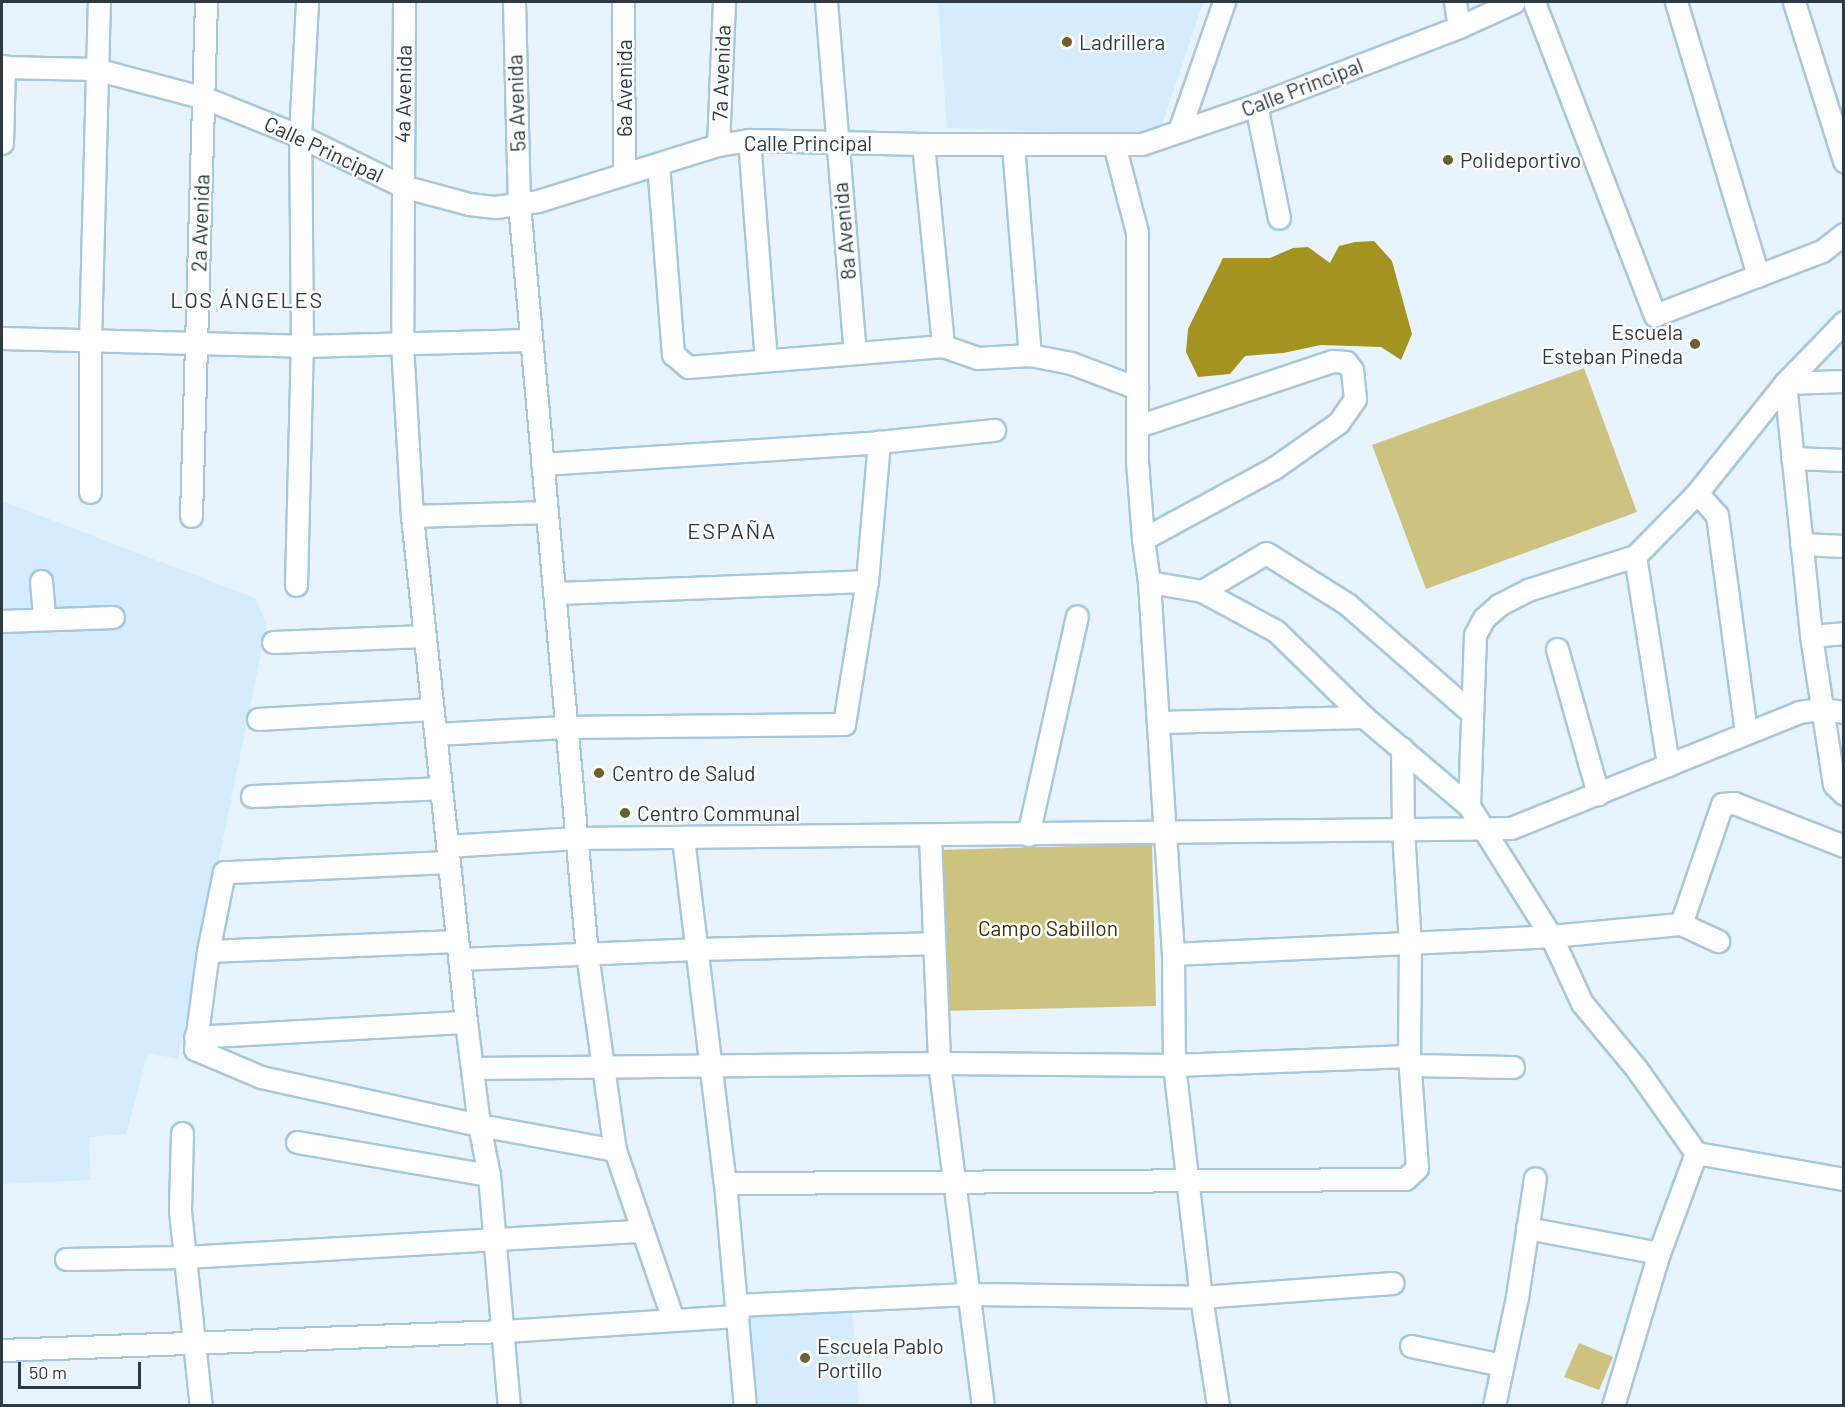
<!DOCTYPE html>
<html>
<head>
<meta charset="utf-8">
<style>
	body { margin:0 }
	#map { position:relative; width:1845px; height:1407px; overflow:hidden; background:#e7f4fe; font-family:Barlow,sans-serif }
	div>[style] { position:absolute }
	.built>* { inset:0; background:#d4ecfe }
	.green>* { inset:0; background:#cdc27f }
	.water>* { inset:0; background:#a59321 }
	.roads { filter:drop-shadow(2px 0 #a7c7df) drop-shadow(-2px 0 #a7c7df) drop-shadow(0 2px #a7c7df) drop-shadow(0 -2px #a7c7df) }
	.minor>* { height:21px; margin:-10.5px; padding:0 10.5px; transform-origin:10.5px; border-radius:10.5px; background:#fff }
	.dots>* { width:16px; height:16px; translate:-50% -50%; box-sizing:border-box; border:3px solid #fff; border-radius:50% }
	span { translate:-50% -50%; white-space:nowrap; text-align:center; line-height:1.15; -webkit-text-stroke:5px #fff; paint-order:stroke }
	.poi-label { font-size:21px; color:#2d3a43 }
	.left { translate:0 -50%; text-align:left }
	.right { translate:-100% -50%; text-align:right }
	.street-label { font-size:21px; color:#2d3a43 }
	.park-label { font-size:21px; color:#383102 }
	.neighbourhood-label { font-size:22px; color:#2d3a43; letter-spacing:1.5px }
	.frame { position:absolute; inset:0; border:3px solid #2d3a43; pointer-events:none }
	.scale { position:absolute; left:18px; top:1362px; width:123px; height:27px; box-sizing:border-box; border:3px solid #2d3a43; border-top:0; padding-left:8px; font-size:18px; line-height:21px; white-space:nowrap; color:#2d3a43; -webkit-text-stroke:4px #fff; paint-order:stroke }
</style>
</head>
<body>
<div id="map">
	<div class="built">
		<div style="clip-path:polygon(938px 2px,1203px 2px,1162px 125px,1138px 134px,947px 128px)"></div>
		<div style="clip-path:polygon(2px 501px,255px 598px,267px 624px,178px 1059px,148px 1053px,126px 1134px,89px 1137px,91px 1180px,2px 1184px)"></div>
		<div style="clip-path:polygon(852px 1306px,859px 1405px,758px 1405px,749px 1311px)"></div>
	</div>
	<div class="green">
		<div style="clip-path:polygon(1584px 368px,1637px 512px,1426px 589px,1372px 445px)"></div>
		<div style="clip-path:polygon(1152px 844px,1156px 1006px,943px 1011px,939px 850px)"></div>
		<div style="clip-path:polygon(1579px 1343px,1613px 1357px,1599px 1390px,1564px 1377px)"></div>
	</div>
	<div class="water">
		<div style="clip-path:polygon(1374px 241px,1392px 261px,1412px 334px,1401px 360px,1381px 347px,1321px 345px,1283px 353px,1245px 356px,1230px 374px,1198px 377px,1186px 352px,1188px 329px,1223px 258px,1270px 258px,1293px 248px,1308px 247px,1330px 263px,1339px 246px,1355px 242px)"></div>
	</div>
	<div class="roads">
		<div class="minor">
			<div style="left:404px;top:2px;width:342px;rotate:90.3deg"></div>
			<div style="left:402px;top:344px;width:172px;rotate:86.7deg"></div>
			<div style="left:412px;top:516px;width:509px;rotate:83.91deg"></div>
			<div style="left:466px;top:1022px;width:104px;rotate:82.8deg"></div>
			<div style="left:479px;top:1125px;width:51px;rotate:78.7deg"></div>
			<div style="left:489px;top:1175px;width:232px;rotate:85.1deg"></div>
			<div style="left:514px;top:2px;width:202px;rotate:88.6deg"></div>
			<div style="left:519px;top:204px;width:753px;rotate:84.82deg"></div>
			<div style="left:587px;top:954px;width:198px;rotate:81.9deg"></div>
			<div style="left:615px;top:1150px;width:179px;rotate:71.1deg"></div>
			<div style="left:623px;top:2px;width:172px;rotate:89.7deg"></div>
			<div style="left:826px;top:2px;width:352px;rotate:85.3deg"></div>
			<div style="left:1455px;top:2px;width:25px;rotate:81deg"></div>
			<div style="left:1534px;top:2px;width:336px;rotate:68.9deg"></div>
			<div style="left:1655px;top:315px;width:179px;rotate:-21deg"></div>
			<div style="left:1822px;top:251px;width:28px;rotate:-38deg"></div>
			<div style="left:1676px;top:2px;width:286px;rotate:73.3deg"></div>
			<div style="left:1794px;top:2px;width:167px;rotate:72.5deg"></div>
			<div style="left:2px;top:67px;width:93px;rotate:1.2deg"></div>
			<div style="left:95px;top:69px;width:114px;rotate:14.8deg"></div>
			<div style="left:205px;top:98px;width:102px;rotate:21.8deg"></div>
			<div style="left:300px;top:136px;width:114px;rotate:26.1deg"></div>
			<div style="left:402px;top:186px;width:69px;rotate:15deg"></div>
			<div style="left:469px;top:204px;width:26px;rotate:7deg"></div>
			<div style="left:495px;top:207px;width:43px;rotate:-7.9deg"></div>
			<div style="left:538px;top:201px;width:189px;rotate:-17.3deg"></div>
			<div style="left:718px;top:145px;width:31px;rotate:-9deg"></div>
			<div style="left:749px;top:140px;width:174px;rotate:1.3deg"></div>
			<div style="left:923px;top:144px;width:219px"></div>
			<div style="left:1142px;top:144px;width:120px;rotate:-18.9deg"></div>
			<div style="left:1256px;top:105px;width:217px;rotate:-21deg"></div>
			<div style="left:1459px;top:27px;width:60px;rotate:-24.4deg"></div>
			<div style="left:1256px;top:105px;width:115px;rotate:78.5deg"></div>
			<div style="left:1179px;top:131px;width:137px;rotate:-70.8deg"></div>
			<div style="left:749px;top:140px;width:221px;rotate:85.6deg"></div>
			<div style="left:2px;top:143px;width:77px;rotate:-88.5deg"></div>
			<div style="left:923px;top:144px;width:203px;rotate:84.3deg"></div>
			<div style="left:1114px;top:144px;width:91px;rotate:75.4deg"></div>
			<div style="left:1137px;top:232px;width:229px;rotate:90deg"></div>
			<div style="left:1137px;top:461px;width:78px;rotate:85.6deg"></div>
			<div style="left:1143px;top:539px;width:43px;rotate:82.1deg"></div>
			<div style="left:1149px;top:582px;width:252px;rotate:86.4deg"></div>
			<div style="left:1165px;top:833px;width:121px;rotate:86.2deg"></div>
			<div style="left:1173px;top:954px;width:111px;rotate:89.5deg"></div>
			<div style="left:1174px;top:1065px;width:234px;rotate:83.4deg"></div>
			<div style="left:1201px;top:1297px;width:110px;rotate:81.1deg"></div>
			<div style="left:718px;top:145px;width:143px;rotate:-87.6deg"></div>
			<div style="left:1013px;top:145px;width:211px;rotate:85.4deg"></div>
			<div style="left:658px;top:164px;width:191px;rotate:85.5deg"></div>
			<div style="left:673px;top:354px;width:20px;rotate:41deg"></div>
			<div style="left:688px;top:367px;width:256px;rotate:-4.7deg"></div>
			<div style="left:943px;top:346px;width:36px;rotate:19deg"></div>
			<div style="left:977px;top:358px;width:53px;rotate:-3.2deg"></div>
			<div style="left:1030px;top:355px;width:42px;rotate:11deg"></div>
			<div style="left:1071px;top:363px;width:71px;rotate:20.7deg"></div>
			<div style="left:1844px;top:322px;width:85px;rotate:134deg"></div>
			<div style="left:1785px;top:383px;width:141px;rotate:128.7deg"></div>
			<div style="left:1697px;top:493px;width:88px;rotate:134.5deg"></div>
			<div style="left:1635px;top:556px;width:112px;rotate:162.4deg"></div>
			<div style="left:1528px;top:590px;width:33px;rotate:153deg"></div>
			<div style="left:1499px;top:605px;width:20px;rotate:139deg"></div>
			<div style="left:1484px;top:618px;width:19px;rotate:118deg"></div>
			<div style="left:1475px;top:635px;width:171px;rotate:92deg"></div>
			<div style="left:1469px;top:806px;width:154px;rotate:57.8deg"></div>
			<div style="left:1551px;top:936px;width:74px;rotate:65.2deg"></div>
			<div style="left:1582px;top:1003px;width:85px;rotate:50.3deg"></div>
			<div style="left:1636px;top:1068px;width:104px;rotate:54.8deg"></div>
			<div style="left:1696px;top:1153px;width:150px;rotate:10deg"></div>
			<div style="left:2px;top:338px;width:300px;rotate:1.5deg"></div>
			<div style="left:302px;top:346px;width:229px;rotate:-1.5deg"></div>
			<div style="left:1844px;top:381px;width:59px;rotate:178.1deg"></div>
			<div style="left:1785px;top:383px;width:254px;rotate:84.1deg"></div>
			<div style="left:1811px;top:636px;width:150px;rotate:81.2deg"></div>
			<div style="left:1834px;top:784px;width:14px;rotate:45deg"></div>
			<div style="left:1138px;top:426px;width:205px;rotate:-18.5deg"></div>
			<div style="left:1332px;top:361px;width:14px;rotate:4deg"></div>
			<div style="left:1346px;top:362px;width:10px;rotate:53deg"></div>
			<div style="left:1352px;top:370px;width:29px;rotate:84deg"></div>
			<div style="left:1355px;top:399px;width:29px;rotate:125deg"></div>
			<div style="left:1338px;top:423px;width:78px;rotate:144.9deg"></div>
			<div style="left:1274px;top:468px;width:149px;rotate:151.5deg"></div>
			<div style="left:1792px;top:458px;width:52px;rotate:2.2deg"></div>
			<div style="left:542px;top:464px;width:338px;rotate:-3.7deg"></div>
			<div style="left:879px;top:442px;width:116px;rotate:-6deg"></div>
			<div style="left:90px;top:492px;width:151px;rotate:-90deg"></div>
			<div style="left:90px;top:341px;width:339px;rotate:-88.5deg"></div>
			<div style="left:1697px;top:493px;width:30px;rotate:48deg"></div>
			<div style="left:1717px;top:515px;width:220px;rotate:82.4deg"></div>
			<div style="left:191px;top:516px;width:514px;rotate:-88.33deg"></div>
			<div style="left:412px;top:516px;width:135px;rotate:-1.7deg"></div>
			<div style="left:1801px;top:544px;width:43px;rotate:2.7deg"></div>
			<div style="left:1635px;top:556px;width:212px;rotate:81deg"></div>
			<div style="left:41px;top:581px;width:38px;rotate:85deg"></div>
			<div style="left:1149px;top:582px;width:54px;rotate:9.6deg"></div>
			<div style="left:1202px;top:591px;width:74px;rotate:-30.7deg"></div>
			<div style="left:1266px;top:553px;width:96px;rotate:32.2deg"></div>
			<div style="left:1347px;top:604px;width:164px;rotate:41.1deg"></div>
			<div style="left:296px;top:585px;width:239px;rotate:-88.6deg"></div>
			<div style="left:302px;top:346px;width:210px;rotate:-90.5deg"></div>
			<div style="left:300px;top:136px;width:134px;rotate:-87deg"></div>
			<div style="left:1202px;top:591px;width:84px;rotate:28.4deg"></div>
			<div style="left:1276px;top:631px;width:123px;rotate:44.3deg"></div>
			<div style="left:1364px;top:717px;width:138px;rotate:40.3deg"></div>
			<div style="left:555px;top:593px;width:312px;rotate:-2.2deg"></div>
			<div style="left:2px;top:621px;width:111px;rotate:-2.1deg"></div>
			<div style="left:1811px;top:636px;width:33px;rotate:-5deg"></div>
			<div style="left:273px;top:642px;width:152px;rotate:-2.3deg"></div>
			<div style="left:1557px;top:649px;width:151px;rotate:74.2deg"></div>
			<div style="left:258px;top:719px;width:175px;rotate:-3.3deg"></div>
			<div style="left:1158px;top:722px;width:206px;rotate:-1.4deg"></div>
			<div style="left:436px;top:734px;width:128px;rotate:-3.1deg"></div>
			<div style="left:564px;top:727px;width:280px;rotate:-0.6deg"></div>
			<div style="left:844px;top:724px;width:145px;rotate:-80.9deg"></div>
			<div style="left:867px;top:581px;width:140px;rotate:-85.1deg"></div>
			<div style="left:1402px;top:748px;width:82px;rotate:89.3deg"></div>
			<div style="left:1403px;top:830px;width:113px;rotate:86.5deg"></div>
			<div style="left:1410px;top:943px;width:113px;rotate:90.5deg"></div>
			<div style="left:252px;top:796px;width:189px;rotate:-2.4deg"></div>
			<div style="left:1028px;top:835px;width:224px;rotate:-77.4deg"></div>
			<div style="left:930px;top:836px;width:227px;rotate:87.7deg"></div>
			<div style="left:939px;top:1063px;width:346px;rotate:82.7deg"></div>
			<div style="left:683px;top:838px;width:348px;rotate:83.1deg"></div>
			<div style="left:725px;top:1183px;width:224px;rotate:84.9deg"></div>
			<div style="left:447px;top:846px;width:130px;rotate:-3.5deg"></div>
			<div style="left:577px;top:838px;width:934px;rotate:-0.61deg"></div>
			<div style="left:1511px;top:828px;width:310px;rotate:-21.9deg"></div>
			<div style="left:1799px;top:712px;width:22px;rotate:-8deg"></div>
			<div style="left:1821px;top:709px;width:23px;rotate:7deg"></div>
			<div style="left:448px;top:862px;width:224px;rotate:177.4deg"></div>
			<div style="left:224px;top:872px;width:81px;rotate:101.4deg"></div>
			<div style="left:208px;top:951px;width:99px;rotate:97.6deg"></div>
			<div style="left:195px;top:1049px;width:72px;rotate:23deg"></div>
			<div style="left:261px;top:1077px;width:223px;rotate:12.4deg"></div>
			<div style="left:479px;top:1125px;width:138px;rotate:10.4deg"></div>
			<div style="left:1681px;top:924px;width:127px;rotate:-71.1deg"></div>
			<div style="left:1722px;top:804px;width:12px;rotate:-5deg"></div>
			<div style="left:1734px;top:803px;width:118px;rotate:21.4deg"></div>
			<div style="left:208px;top:951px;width:249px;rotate:-2.3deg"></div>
			<div style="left:1173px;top:954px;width:378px;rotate:-2.7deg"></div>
			<div style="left:1551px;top:936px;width:131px;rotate:-5.3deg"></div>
			<div style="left:1681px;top:924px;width:41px;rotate:24.7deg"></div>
			<div style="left:459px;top:959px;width:236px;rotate:-2.4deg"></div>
			<div style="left:695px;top:949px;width:238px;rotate:-1.4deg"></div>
			<div style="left:195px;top:1037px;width:271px;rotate:-3.2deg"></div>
			<div style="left:1410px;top:1065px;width:103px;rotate:1.1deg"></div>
			<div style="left:473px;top:1068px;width:466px;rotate:-0.6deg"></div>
			<div style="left:939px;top:1063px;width:235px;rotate:0.5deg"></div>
			<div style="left:1174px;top:1065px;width:235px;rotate:-2.2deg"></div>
			<div style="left:1409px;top:1056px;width:112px;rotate:85.9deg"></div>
			<div style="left:1417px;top:1168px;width:16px;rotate:137deg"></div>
			<div style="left:1405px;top:1179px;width:680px;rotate:179.66deg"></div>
			<div style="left:182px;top:1133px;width:78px;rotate:91.5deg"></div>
			<div style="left:180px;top:1211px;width:196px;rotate:83.9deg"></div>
			<div style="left:297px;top:1142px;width:195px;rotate:9.8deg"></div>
			<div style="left:1527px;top:1228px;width:134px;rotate:10.7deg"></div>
			<div style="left:66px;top:1259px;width:119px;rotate:-1deg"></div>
			<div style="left:185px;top:1257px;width:457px;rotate:-3.3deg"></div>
			<div style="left:737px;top:1305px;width:232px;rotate:-2.7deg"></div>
			<div style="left:969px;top:1294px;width:232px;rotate:0.7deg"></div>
			<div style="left:1201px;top:1297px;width:192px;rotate:-4.2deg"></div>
			<div style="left:1411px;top:1346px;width:93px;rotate:11.8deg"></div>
			<div style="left:2px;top:1350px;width:502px;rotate:-2.17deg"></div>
			<div style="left:504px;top:1331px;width:234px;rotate:-3.7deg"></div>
			<div style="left:1494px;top:1406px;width:111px;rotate:-78.1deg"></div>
			<div style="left:1517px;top:1297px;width:120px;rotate:-81.4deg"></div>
			<div style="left:1613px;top:1406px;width:160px;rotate:-73.3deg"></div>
			<div style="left:1659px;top:1253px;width:107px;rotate:-69.7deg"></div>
		</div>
	</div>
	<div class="dots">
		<div style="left:1067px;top:42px;background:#6a622e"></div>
		<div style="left:1448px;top:160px;background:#6a622e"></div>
		<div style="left:1695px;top:344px;background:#6a622e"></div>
		<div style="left:599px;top:773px;background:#6a622e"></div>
		<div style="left:625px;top:813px;background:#6a622e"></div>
		<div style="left:805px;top:1358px;background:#6a622e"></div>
	</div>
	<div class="poi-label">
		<span class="left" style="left:1079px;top:42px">Ladrillera</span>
		<span class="left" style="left:1460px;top:160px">Polideportivo</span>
		<span class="right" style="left:1683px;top:344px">Escuela<br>Esteban Pineda</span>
		<span class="left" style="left:612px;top:773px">Centro de Salud</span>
		<span class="left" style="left:637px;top:813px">Centro Communal</span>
		<span class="left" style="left:817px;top:1358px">Escuela Pablo<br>Portillo</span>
	</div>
	<div class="street-label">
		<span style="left:721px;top:73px;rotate:-88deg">7a Avenida</span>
		<span style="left:1302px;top:87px;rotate:-21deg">Calle Principal</span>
		<span style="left:624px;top:88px;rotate:-90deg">6a Avenida</span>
		<span style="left:403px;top:94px;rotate:-89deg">4a Avenida</span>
		<span style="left:516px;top:103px;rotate:-92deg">5a Avenida</span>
		<span style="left:808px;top:143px">Calle Principal</span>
		<span style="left:324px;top:149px;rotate:25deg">Calle Principal</span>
		<span style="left:200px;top:223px;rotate:-88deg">2a Avenida</span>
		<span style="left:844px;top:231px;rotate:-95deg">8a Avenida</span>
	</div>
	<div class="park-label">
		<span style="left:1048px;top:928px">Campo Sabillon</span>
	</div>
	<div class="neighbourhood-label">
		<span style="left:247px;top:300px">LOS ÁNGELES</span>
		<span style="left:732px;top:531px">ESPAÑA</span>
	</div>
	<div class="frame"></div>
	<div class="scale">50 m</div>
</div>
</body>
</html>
